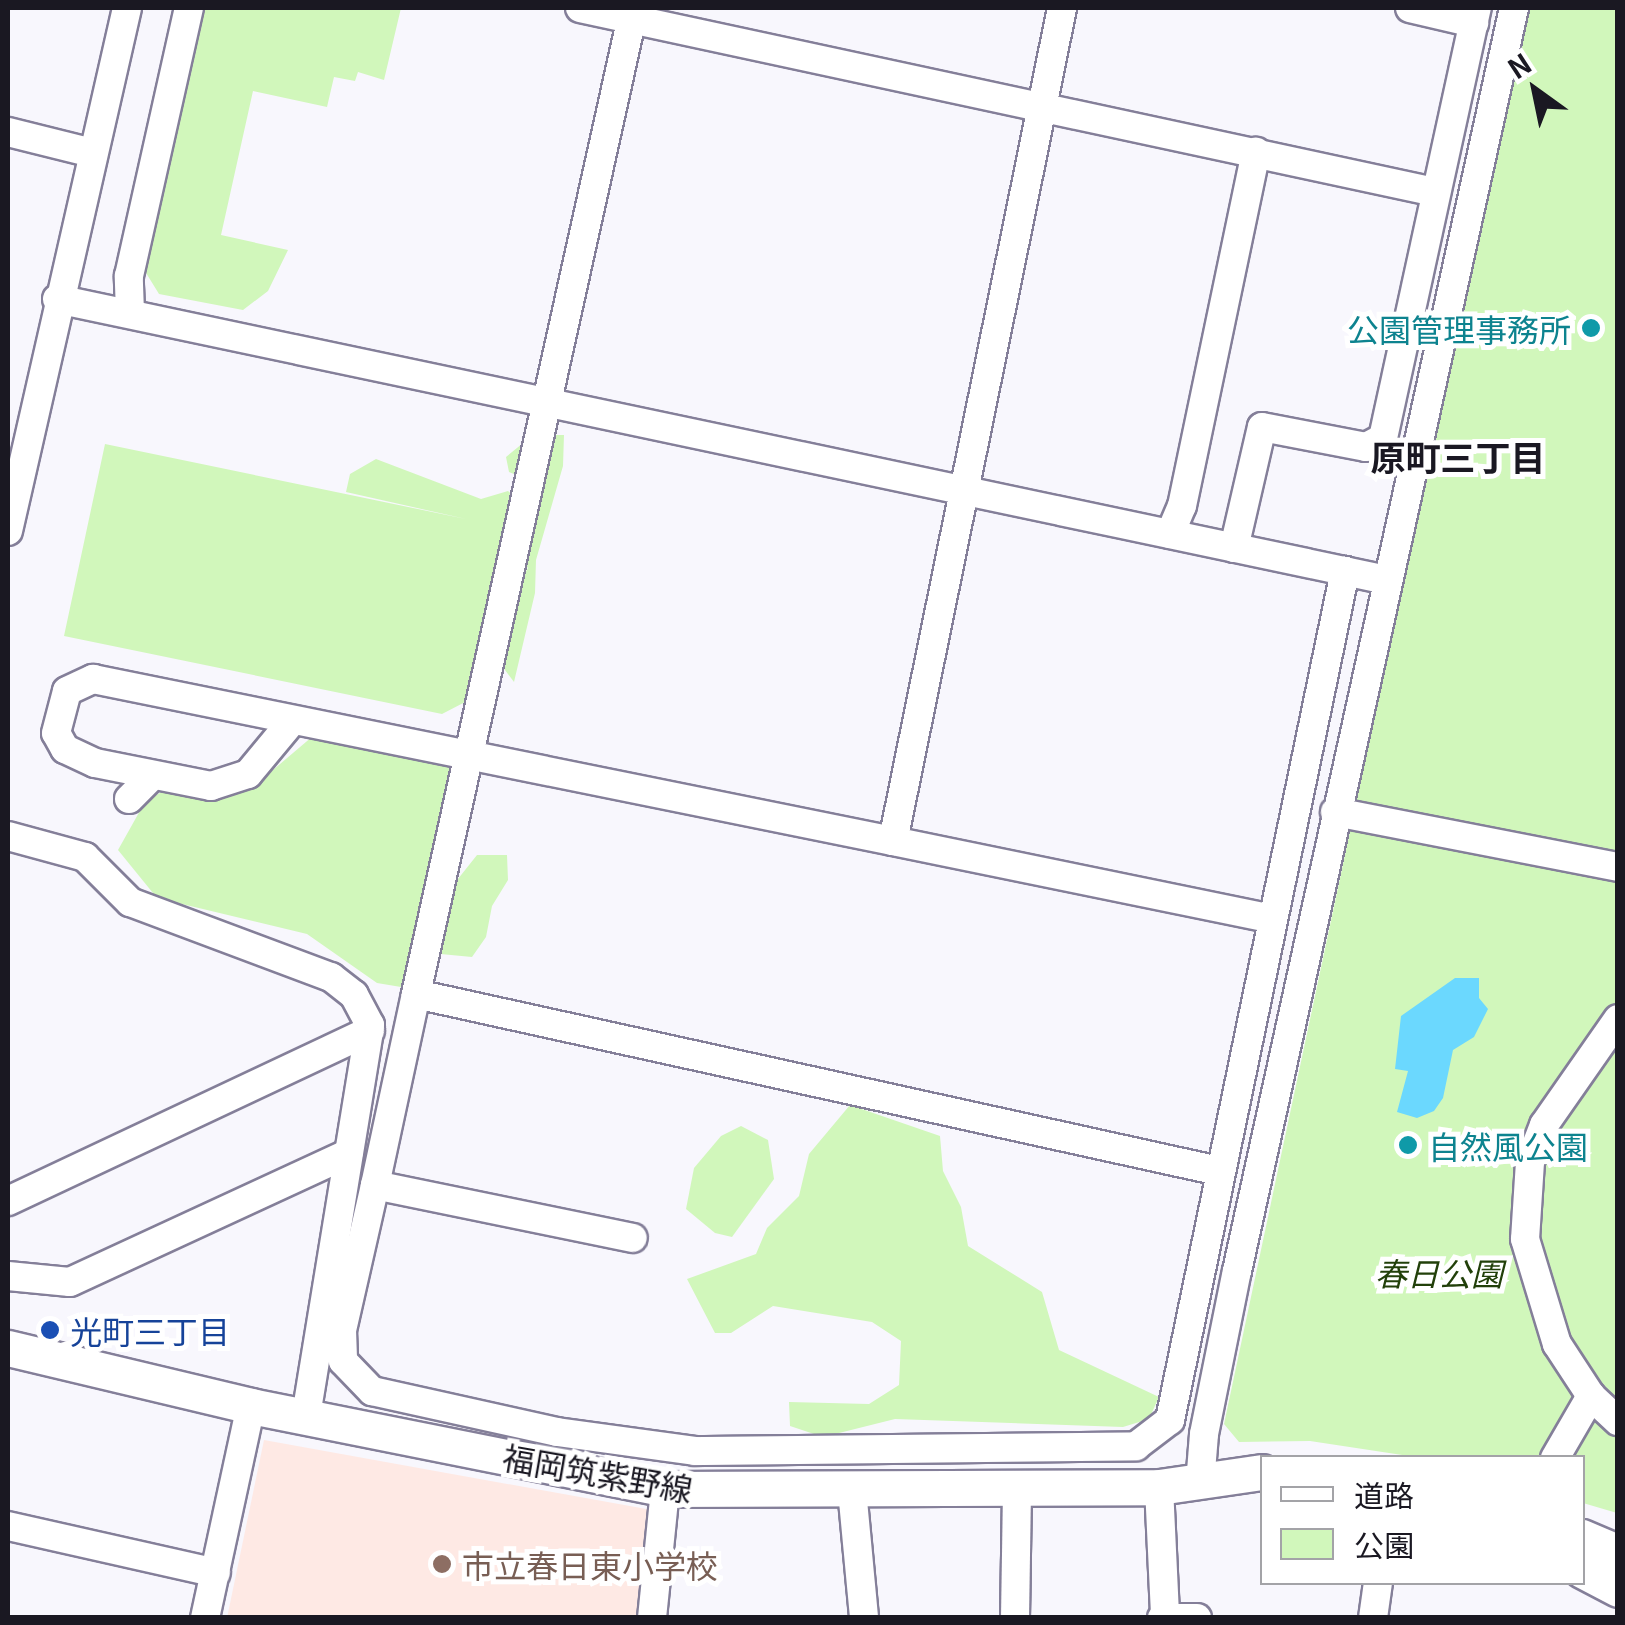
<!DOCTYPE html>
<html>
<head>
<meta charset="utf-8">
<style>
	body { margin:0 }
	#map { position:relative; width:1625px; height:1625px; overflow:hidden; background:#f8f7fd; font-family:Georgia,"Noto Sans JP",serif }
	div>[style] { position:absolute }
	.education>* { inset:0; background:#fee9e4 }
	.green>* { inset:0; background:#d1f7bb }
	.water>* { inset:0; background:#6bd8fe }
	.roads { filter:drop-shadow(2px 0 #847f99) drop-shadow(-2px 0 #847f99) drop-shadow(0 2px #847f99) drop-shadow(0 -2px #847f99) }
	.minor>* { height:28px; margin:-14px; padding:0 14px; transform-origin:14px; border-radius:14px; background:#fff }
	.major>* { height:35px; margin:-17.5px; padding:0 17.5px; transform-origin:17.5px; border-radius:17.5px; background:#fff }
	.dots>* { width:28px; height:28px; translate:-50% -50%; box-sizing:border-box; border:5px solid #fff; border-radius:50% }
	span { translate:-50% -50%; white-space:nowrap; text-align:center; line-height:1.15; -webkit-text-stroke:10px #fff; paint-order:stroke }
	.culture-label { font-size:32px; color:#0d838f }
	.right { translate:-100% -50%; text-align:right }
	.left { translate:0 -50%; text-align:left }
	.park-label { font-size:32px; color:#22400a; font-style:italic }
	.transit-label { font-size:32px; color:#164399 }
	.street-label { font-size:32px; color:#1a1822 }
	.education-label { font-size:32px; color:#785e54 }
	.neighbourhood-label { font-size:35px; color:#1a1822; font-weight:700 }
	.frame { position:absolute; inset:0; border:10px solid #1a1822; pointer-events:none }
	.legend { position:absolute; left:1260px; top:1455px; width:325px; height:130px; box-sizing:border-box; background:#fff; border:2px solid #a3a3a7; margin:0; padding:12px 18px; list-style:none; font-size:30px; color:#1a1822 }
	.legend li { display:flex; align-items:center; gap:20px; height:50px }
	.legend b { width:50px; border:2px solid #a3a3a7 }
	.north { position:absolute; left:1485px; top:40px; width:100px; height:100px; -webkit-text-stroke:8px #fff; paint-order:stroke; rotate:327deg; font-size:28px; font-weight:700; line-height:40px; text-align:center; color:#1a1822 }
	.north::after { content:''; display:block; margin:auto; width:35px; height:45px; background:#1a1822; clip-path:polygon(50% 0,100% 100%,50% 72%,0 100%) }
</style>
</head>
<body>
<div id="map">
	<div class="education">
		<div style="clip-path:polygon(264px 1440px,652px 1510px,642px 1617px,227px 1618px)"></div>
	</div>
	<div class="green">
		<div style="clip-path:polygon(198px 8px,401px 8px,384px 80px,358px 72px,355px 81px,334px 77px,327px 107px,253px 91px,221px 235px,288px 250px,268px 291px,243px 310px,159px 294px,143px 268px)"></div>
		<div style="clip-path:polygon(1525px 8px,1617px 8px,1617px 1513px,1583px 1503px,1582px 1458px,1422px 1458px,1310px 1441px,1239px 1442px,1224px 1424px)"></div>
		<div style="clip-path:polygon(533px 435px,564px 435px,563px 466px,536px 560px,535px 593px,514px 682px,496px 658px,492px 629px,528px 568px,513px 550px,469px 700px,442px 714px,64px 636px,105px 444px,466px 519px,346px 492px,350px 474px,376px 459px,481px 499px,508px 491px,521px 503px,526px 479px,509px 472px,506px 457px)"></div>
		<div style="clip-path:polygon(313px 736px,466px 771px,413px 989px,377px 983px,307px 934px,157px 898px,118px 850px,146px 800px,172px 787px,216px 797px,260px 781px)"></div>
		<div style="clip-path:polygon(477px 855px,507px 855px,508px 880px,492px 906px,486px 937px,472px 957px,430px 953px,446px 894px)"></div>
		<div style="clip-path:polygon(850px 1105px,940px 1136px,943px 1171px,961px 1207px,968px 1246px,1042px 1292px,1059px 1350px,1159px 1397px,1149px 1419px,1123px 1427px,895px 1419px,823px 1437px,790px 1426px,789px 1402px,869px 1404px,899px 1385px,901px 1341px,872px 1322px,773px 1306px,731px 1333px,715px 1333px,687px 1279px,756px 1254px,767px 1228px,799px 1196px,809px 1154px)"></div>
		<div style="clip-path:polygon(741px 1126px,768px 1140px,774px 1179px,732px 1237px,715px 1233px,686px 1209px,694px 1168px,721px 1136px)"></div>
	</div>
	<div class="water">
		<div style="clip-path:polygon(1455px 978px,1479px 978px,1479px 998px,1488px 1009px,1474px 1037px,1453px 1050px,1443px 1098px,1434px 1111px,1417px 1118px,1397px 1112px,1408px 1071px,1395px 1069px,1401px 1016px)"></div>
	</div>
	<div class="roads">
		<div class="minor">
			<div style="left:580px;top:8px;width:875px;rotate:12.15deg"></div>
			<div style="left:634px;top:8px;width:1010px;rotate:102.47deg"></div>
			<div style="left:416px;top:994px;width:822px;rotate:12.43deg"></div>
			<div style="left:1410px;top:8px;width:66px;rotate:13.2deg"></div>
			<div style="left:8px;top:132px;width:87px;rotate:14deg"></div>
			<div style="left:57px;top:299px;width:1359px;rotate:11.93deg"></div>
			<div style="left:130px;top:313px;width:37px;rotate:-92deg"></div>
			<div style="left:129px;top:276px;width:275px;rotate:-77.4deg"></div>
			<div style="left:8px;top:531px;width:536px;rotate:-77.18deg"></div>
			<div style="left:1170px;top:534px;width:30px;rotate:-67deg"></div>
			<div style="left:1182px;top:506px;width:362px;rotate:-78.2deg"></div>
			<div style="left:1234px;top:548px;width:124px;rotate:-77deg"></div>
			<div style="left:1262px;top:427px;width:106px;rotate:10.9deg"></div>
			<div style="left:1366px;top:447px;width:19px;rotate:-28deg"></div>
			<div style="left:1383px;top:438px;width:440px;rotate:-77.7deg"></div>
			<div style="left:292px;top:721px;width:69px;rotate:129.7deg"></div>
			<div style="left:248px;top:774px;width:39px;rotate:162deg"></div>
			<div style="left:211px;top:786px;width:118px;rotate:-168.8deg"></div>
			<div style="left:95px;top:763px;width:33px;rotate:-155deg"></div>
			<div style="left:65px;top:749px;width:18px;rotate:-119deg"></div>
			<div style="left:56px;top:733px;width:43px;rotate:-75.3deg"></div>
			<div style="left:67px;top:691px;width:29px;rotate:-25deg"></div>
			<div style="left:93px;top:679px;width:816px;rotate:11.45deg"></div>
			<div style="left:893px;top:841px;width:850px;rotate:-78.53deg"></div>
			<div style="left:129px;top:799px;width:33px;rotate:-45deg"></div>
			<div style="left:1335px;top:812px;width:288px;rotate:11deg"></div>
			<div style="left:8px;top:836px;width:80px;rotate:15.3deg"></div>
			<div style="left:85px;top:857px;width:64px;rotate:45deg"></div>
			<div style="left:130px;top:902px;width:215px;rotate:20.5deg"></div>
			<div style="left:331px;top:977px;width:29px;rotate:38deg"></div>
			<div style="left:354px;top:995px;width:34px;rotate:62deg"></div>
			<div style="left:370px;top:1025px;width:397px;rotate:99.3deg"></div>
			<div style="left:893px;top:841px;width:387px;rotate:11.6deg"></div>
			<div style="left:416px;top:994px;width:195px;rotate:102.1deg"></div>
			<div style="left:375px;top:1185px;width:263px;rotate:11.6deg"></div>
			<div style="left:1618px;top:1019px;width:129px;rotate:124.9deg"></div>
			<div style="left:1544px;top:1125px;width:40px;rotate:111deg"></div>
			<div style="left:1530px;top:1162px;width:77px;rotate:93.7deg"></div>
			<div style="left:1525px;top:1239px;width:110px;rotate:73.1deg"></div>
			<div style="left:1557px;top:1344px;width:62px;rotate:56.8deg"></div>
			<div style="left:1591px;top:1396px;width:37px;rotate:43deg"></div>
			<div style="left:375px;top:1185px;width:149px;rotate:102.8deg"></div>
			<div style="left:342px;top:1330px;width:31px;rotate:88deg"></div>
			<div style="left:343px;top:1361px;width:42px;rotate:46deg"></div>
			<div style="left:372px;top:1391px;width:189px;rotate:12.5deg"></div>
			<div style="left:557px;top:1432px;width:139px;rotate:7.8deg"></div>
			<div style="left:695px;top:1451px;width:441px;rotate:-0.6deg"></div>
			<div style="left:1136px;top:1446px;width:43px;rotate:-37.4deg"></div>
			<div style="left:1170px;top:1420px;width:867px;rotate:-78.35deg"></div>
			<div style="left:8px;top:1201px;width:400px;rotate:-25.2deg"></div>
			<div style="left:8px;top:1276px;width:62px;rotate:5.5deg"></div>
			<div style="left:70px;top:1282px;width:307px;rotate:-24.8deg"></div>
			<div style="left:1555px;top:1458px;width:72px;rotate:-59.9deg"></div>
			<div style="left:1200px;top:1484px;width:50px;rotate:-85.4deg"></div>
			<div style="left:1204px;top:1434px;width:166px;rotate:-78.6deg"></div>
			<div style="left:1237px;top:1271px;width:1293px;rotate:-77.63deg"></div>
			<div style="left:1159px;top:1487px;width:127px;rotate:87.3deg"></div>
			<div style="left:852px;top:1490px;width:129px;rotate:84.6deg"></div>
			<div style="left:8px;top:1526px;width:213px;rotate:12.7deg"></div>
			<div style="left:205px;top:1618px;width:217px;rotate:-77.8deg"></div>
			<div style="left:652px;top:1618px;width:130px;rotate:-84.2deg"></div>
			<div style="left:1015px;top:1618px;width:131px;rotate:-89.1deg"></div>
			<div style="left:1162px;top:1618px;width:35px"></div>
			<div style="left:1373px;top:1618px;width:36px;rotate:-82deg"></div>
		</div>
		<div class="major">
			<div style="left:8px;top:1348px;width:250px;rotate:13.4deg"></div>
			<div style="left:251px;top:1406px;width:422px;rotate:11.3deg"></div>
			<div style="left:665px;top:1489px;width:494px;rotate:-0.2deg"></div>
			<div style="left:1159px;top:1487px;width:104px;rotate:-8.3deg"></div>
			<div style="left:1582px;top:1537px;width:39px;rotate:23deg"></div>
			<div style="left:1582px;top:1570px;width:41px;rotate:27.8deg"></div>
		</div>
	</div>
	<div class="dots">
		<div style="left:1591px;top:328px;background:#0f9aa8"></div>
		<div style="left:1408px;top:1145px;background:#0f9aa8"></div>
		<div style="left:50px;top:1330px;background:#1a4fb4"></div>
		<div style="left:442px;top:1564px;background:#8d6e63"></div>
	</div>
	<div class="culture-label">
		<span class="right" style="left:1571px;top:328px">公園管理事務所</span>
		<span class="left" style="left:1428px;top:1145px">自然風公園</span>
	</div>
	<div class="park-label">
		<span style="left:1439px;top:1272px">春日公園</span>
	</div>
	<div class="transit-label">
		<span class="left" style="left:70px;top:1330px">光町三丁目</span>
	</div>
	<div class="street-label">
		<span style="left:598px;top:1472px;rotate:10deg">福岡筑紫野線</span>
	</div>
	<div class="education-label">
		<span class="left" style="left:462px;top:1564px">市立春日東小学校</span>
	</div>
	<div class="neighbourhood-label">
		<span style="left:1458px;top:456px">原町三丁目</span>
	</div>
	<div class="frame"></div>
	<ul class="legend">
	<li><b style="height:12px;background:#fff"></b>道路</li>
	<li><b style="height:28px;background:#d1f7bb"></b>公園</li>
	</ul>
	<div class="north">N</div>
</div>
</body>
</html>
